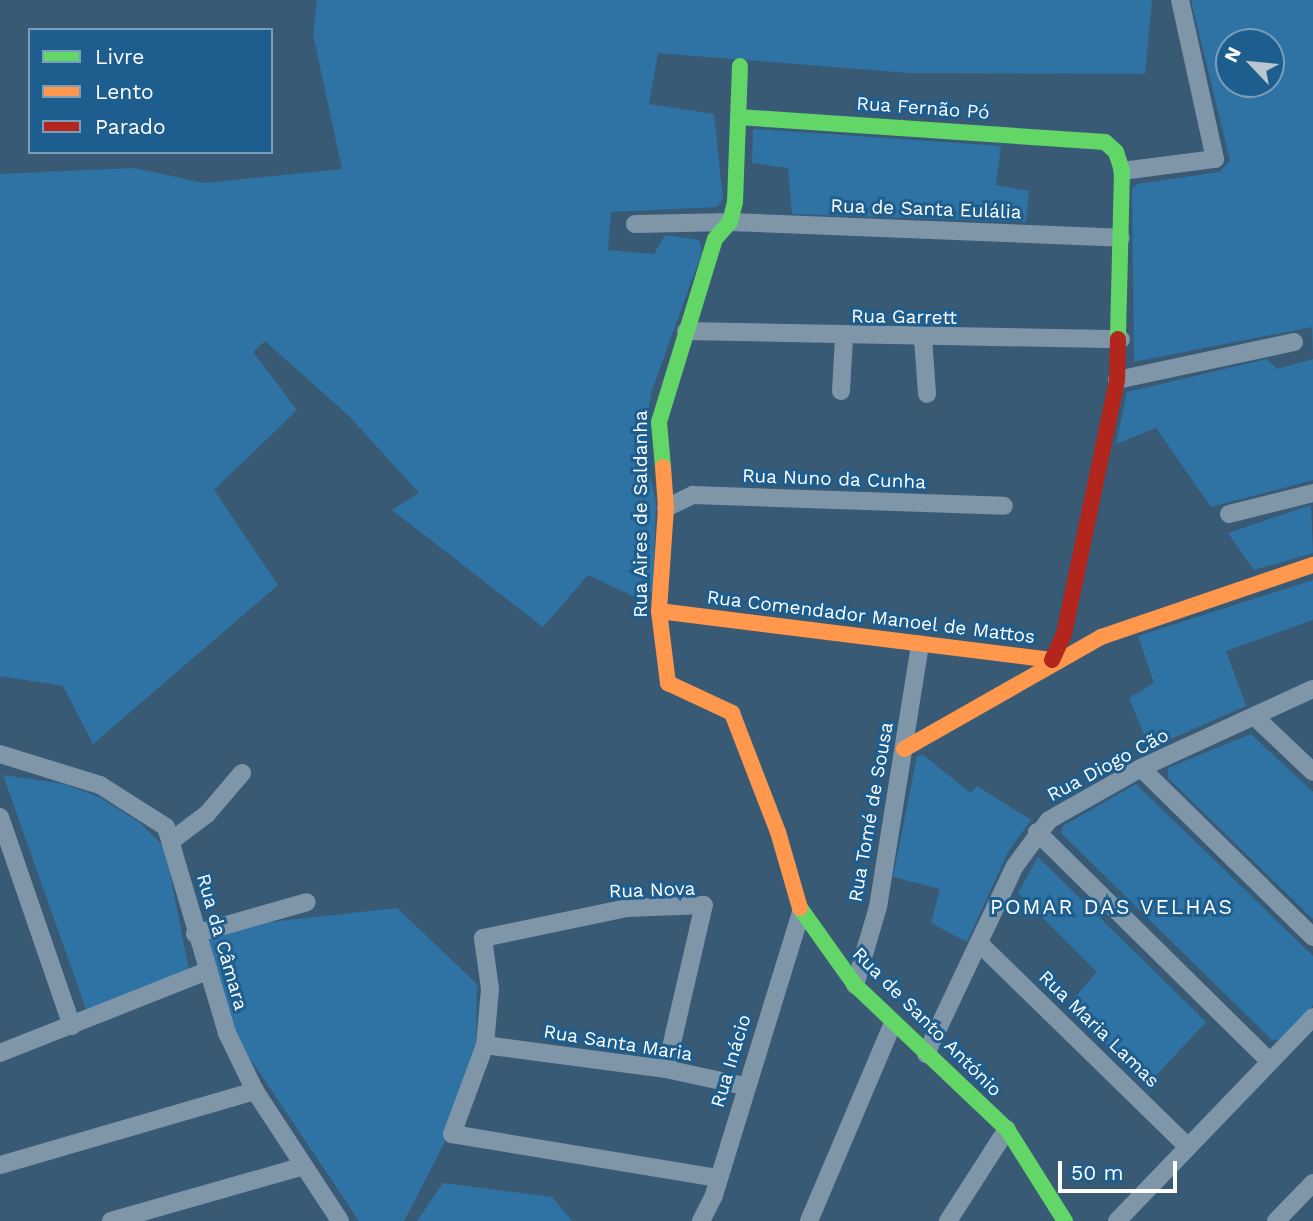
<!DOCTYPE html>
<html>
<head>
<meta charset="utf-8">
<style>
	body { margin:0 }
	#map { position:relative; width:1313px; height:1221px; overflow:hidden; background:#385a75; font-family:"Work Sans",sans-serif }
	div>[style] { position:absolute }
	.green>* { inset:0; background:#2f73a4 }
	.street>* { height:18px; margin:-9px; padding:0 9px; transform-origin:9px; border-radius:9px; background:#7f96a8 }
	.fast>* { height:16px; margin:-8px; padding:0 8px; transform-origin:8px; border-radius:8px; background:#63d668 }
	.slow>* { height:16px; margin:-8px; padding:0 8px; transform-origin:8px; border-radius:8px; background:#ff974d }
	.jam>* { height:16px; margin:-8px; padding:0 8px; transform-origin:8px; border-radius:8px; background:#b3261e }
	span { translate:-50% -50%; white-space:nowrap; text-align:center; line-height:1.15; -webkit-text-stroke:6px #1e5e8f; paint-order:stroke }
	.street-label { font-size:19px; color:#fff }
	.neighbourhood-label { font-size:21px; color:#fff; letter-spacing:2px }
	.legend { position:absolute; left:28px; top:28px; width:245px; height:126px; box-sizing:border-box; background:#1e5e8f; border:2px solid #789ebc; margin:0; padding:9px 12px; list-style:none; font-size:21px; color:#fff }
	.legend li { display:flex; align-items:center; gap:14px; height:35px }
	.legend b { width:35px; border:2px solid #789ebc }
	.north { position:absolute; left:1215px; top:28px; width:70px; height:70px; box-sizing:border-box; background:#1e5e8f; border:2px solid #789ebc; border-radius:50%; rotate:296deg; font-size:19px; font-weight:700; line-height:28px; text-align:center; color:#fff }
	.north::after { content:''; display:block; margin:auto; width:24px; height:32px; background:#b9c5cf; clip-path:polygon(50% 0,100% 100%,50% 72%,0 100%) }
	.scale { position:absolute; left:1058px; top:1161px; width:119px; height:32px; box-sizing:border-box; border:4px solid #fff; border-top:0; padding-left:9px; font-size:21px; line-height:24px; white-space:nowrap; color:#fff; -webkit-text-stroke:5px #1e5e8f; paint-order:stroke }
</style>
</head>
<body>
<div id="map">
	<div class="green">
		<div style="clip-path:polygon(317px 0,1152px 0,1145px 74px,909px 73px,658px 53px,649px 104px,714px 114px,723px 198px,717px 207px,611px 212px,608px 250px,654px 254px,665px 235px,699px 240px,702px 252px,652px 390px,643px 441px,656px 504px,653px 591px,639px 599px,588px 575px,543px 627px,392px 510px,419px 493px,349px 416px,265px 341px,253px 352px,297px 410px,214px 490px,278px 585px,93px 744px,63px 686px,0 676px,0 174px,134px 168px,204px 183px,342px 169px,313px 34px)"></div>
		<div style="clip-path:polygon(evenodd,1191px 0,1313px 0,1313px 480px,1211px 507px,1156px 428px,1116px 444px,1127px 392px,1267px 359px,1277px 369px,1313px 359px,1312px 327px,1134px 362px,1132px 189px,1137px 184px,1219px 172px,1230px 161px,1191px 0,1229px 42px,1271px 42px,1271px 84px,1229px 84px,1229px 42px)"></div>
		<div style="clip-path:polygon(753px 129px,1001px 146px,996px 185px,1029px 191px,1026px 222px,792px 214px,788px 168px,752px 163px)"></div>
		<div style="clip-path:polygon(1311px 505px,1313px 553px,1254px 570px,1228px 533px)"></div>
		<div style="clip-path:polygon(1313px 580px,1313px 620px,1226px 651px,1246px 706px,1150px 748px,1129px 698px,1154px 683px,1138px 636px)"></div>
		<div style="clip-path:polygon(1251px 734px,1313px 792px,1313px 919px,1168px 778px,1168px 768px)"></div>
		<div style="clip-path:polygon(923px 755px,971px 793px,977px 786px,1031px 820px,1008px 852px,967px 942px,931px 923px,940px 889px,893px 877px,917px 756px)"></div>
		<div style="clip-path:polygon(3px 775px,65px 784px,101px 798px,139px 822px,165px 848px,189px 970px,87px 1012px)"></div>
		<div style="clip-path:polygon(1136px 784px,1313px 956px,1313px 1005px,1280px 1040px,1272px 1040px,1061px 833px,1063px 826px)"></div>
		<div style="clip-path:polygon(1038px 857px,1206px 1022px,1148px 1084px,1067px 1006px,1097px 972px,1018px 893px)"></div>
		<div style="clip-path:polygon(397px 908px,477px 984px,476px 1050px,445px 1142px,404px 1221px,359px 1221px,235px 1036px,204px 942px,251px 924px)"></div>
		<div style="clip-path:polygon(443px 1183px,552px 1197px,572px 1221px,417px 1221px)"></div>
	</div>
	<div class="street">
		<div style="left:1122px;top:171px;width:94px;rotate:-7.4deg"></div>
		<div style="left:1215px;top:159px;width:163px;rotate:-102.4deg"></div>
		<div style="left:635px;top:224px;width:95px;rotate:-1.2deg"></div>
		<div style="left:730px;top:222px;width:391px;rotate:2.3deg"></div>
		<div style="left:686px;top:331px;width:435px;rotate:1.1deg"></div>
		<div style="left:923px;top:338px;width:56px;rotate:85.9deg"></div>
		<div style="left:1117px;top:380px;width:181px;rotate:-12.1deg"></div>
		<div style="left:841px;top:391px;width:54px;rotate:-86.8deg"></div>
		<div style="left:666px;top:508px;width:30px;rotate:-26deg"></div>
		<div style="left:693px;top:495px;width:311px;rotate:2deg"></div>
		<div style="left:1229px;top:514px;width:87px;rotate:-14deg"></div>
		<div style="left:1254px;top:716px;width:81px;rotate:43.5deg"></div>
		<div style="left:0;top:754px;width:105px;rotate:17.2deg"></div>
		<div style="left:100px;top:785px;width:78px;rotate:32.5deg"></div>
		<div style="left:166px;top:827px;width:215px;rotate:73.5deg"></div>
		<div style="left:227px;top:1033px;width:64px;rotate:64.2deg"></div>
		<div style="left:255px;top:1091px;width:155px;rotate:56.8deg"></div>
		<div style="left:1141px;top:768px;width:241px;rotate:44.5deg"></div>
		<div style="left:0;top:817px;width:221px;rotate:71deg"></div>
		<div style="left:1037px;top:832px;width:326px;rotate:44.6deg"></div>
		<div style="left:171px;top:841px;width:45px;rotate:-36.9deg"></div>
		<div style="left:207px;top:814px;width:54px;rotate:-49.5deg"></div>
		<div style="left:195px;top:934px;width:116px;rotate:-15.9deg"></div>
		<div style="left:979px;top:943px;width:292px;rotate:44.3deg"></div>
		<div style="left:855px;top:985px;width:81px;rotate:-73.6deg"></div>
		<div style="left:878px;top:907px;width:266px;rotate:-80.9deg"></div>
		<div style="left:485px;top:1045px;width:183px;rotate:7.6deg"></div>
		<div style="left:666px;top:1069px;width:80px;rotate:12.3deg"></div>
		<div style="left:0;top:1053px;width:223px;rotate:-21.6deg"></div>
		<div style="left:926px;top:1054px;width:208px;rotate:-64.7deg"></div>
		<div style="left:1015px;top:866px;width:57px;rotate:-53.5deg"></div>
		<div style="left:1049px;top:820px;width:106px;rotate:-29.5deg"></div>
		<div style="left:1141px;top:768px;width:189px;rotate:-24.7deg"></div>
		<div style="left:666px;top:1069px;width:168px;rotate:-77deg"></div>
		<div style="left:704px;top:905px;width:77px;rotate:177.8deg"></div>
		<div style="left:627px;top:908px;width:147px;rotate:168.2deg"></div>
		<div style="left:483px;top:938px;width:51px;rotate:82.2deg"></div>
		<div style="left:490px;top:989px;width:56px;rotate:95.1deg"></div>
		<div style="left:485px;top:1045px;width:95px;rotate:110.3deg"></div>
		<div style="left:452px;top:1134px;width:270px;rotate:9.4deg"></div>
		<div style="left:0;top:1165px;width:266px;rotate:-16.2deg"></div>
		<div style="left:111px;top:1221px;width:198px;rotate:-15.9deg"></div>
		<div style="left:701px;top:1221px;width:29px;rotate:-63deg"></div>
		<div style="left:714px;top:1195px;width:296px;rotate:-72.9deg"></div>
		<div style="left:809px;top:1221px;width:215px;rotate:-67deg"></div>
		<div style="left:948px;top:1221px;width:109px;rotate:-57.3deg"></div>
		<div style="left:1117px;top:1221px;width:283px;rotate:-46.1deg"></div>
		<div style="left:1276px;top:1221px;width:53px;rotate:-45.8deg"></div>
	</div>
	<div class="fast">
		<div style="left:738px;top:117px;width:368px;rotate:3.9deg"></div>
		<div style="left:1105px;top:142px;width:15px;rotate:42deg"></div>
		<div style="left:1116px;top:152px;width:20px;rotate:72deg"></div>
		<div style="left:1122px;top:171px;width:168px;rotate:91.4deg"></div>
		<div style="left:663px;top:467px;width:45px;rotate:-95.1deg"></div>
		<div style="left:659px;top:422px;width:191px;rotate:-73deg"></div>
		<div style="left:715px;top:239px;width:23px;rotate:-49deg"></div>
		<div style="left:730px;top:222px;width:21px;rotate:-76deg"></div>
		<div style="left:735px;top:202px;width:136px;rotate:-87.9deg"></div>
		<div style="left:800px;top:908px;width:95px;rotate:54.5deg"></div>
		<div style="left:855px;top:985px;width:209px;rotate:43.5deg"></div>
		<div style="left:1007px;top:1129px;width:109px;rotate:57.8deg"></div>
	</div>
	<div class="slow">
		<div style="left:663px;top:467px;width:41px;rotate:85.8deg"></div>
		<div style="left:666px;top:508px;width:103px;rotate:93.9deg"></div>
		<div style="left:659px;top:611px;width:73px;rotate:82.9deg"></div>
		<div style="left:668px;top:683px;width:71px;rotate:25.1deg"></div>
		<div style="left:732px;top:713px;width:128px;rotate:68.9deg"></div>
		<div style="left:778px;top:832px;width:79px;rotate:73.9deg"></div>
		<div style="left:659px;top:611px;width:396px;rotate:7.1deg"></div>
		<div style="left:904px;top:749px;width:227px;rotate:-29.6deg"></div>
		<div style="left:1101px;top:637px;width:224px;rotate:-18.8deg"></div>
	</div>
	<div class="jam">
		<div style="left:1052px;top:660px;width:29px;rotate:-65deg"></div>
		<div style="left:1064px;top:634px;width:259px;rotate:-78.2deg"></div>
		<div style="left:1117px;top:380px;width:41px;rotate:-88.6deg"></div>
	</div>
	<div class="street-label">
		<span style="left:923px;top:108px;rotate:4deg">Rua Fernão Pó</span>
		<span style="left:926px;top:209px;rotate:2deg">Rua de Santa Eulália</span>
		<span style="left:904px;top:317px;rotate:1deg">Rua Garrett</span>
		<span style="left:834px;top:479px;rotate:2deg">Rua Nuno da Cunha</span>
		<span style="left:641px;top:514px;rotate:-90deg">Rua Aires de Saldanha</span>
		<span style="left:871px;top:617px;rotate:7deg">Rua Comendador Manoel de Mattos</span>
		<span style="left:1108px;top:765px;rotate:-28deg">Rua Diogo Cão</span>
		<span style="left:871px;top:812px;rotate:-80deg">Rua Tomé de Sousa</span>
		<span style="left:652px;top:890px;rotate:-2deg">Rua Nova</span>
		<span style="left:222px;top:942px;rotate:74deg">Rua da Câmara</span>
		<span style="left:927px;top:1022px;rotate:45deg">Rua de Santo António</span>
		<span style="left:1099px;top:1029px;rotate:44deg">Rua Maria Lamas</span>
		<span style="left:618px;top:1043px;rotate:9deg">Rua Santa Maria</span>
		<span style="left:731px;top:1061px;rotate:-73deg">Rua Inácio</span>
	</div>
	<div class="neighbourhood-label">
		<span style="left:1112px;top:907px">POMAR DAS VELHAS</span>
	</div>
	<ul class="legend">
	<li><b style="height:9px;background:#63d668"></b>Livre</li>
	<li><b style="height:9px;background:#ff974d"></b>Lento</li>
	<li><b style="height:9px;background:#b3261e"></b>Parado</li>
	</ul>
	<div class="north">N</div>
	<div class="scale">50 m</div>
</div>
</body>
</html>
